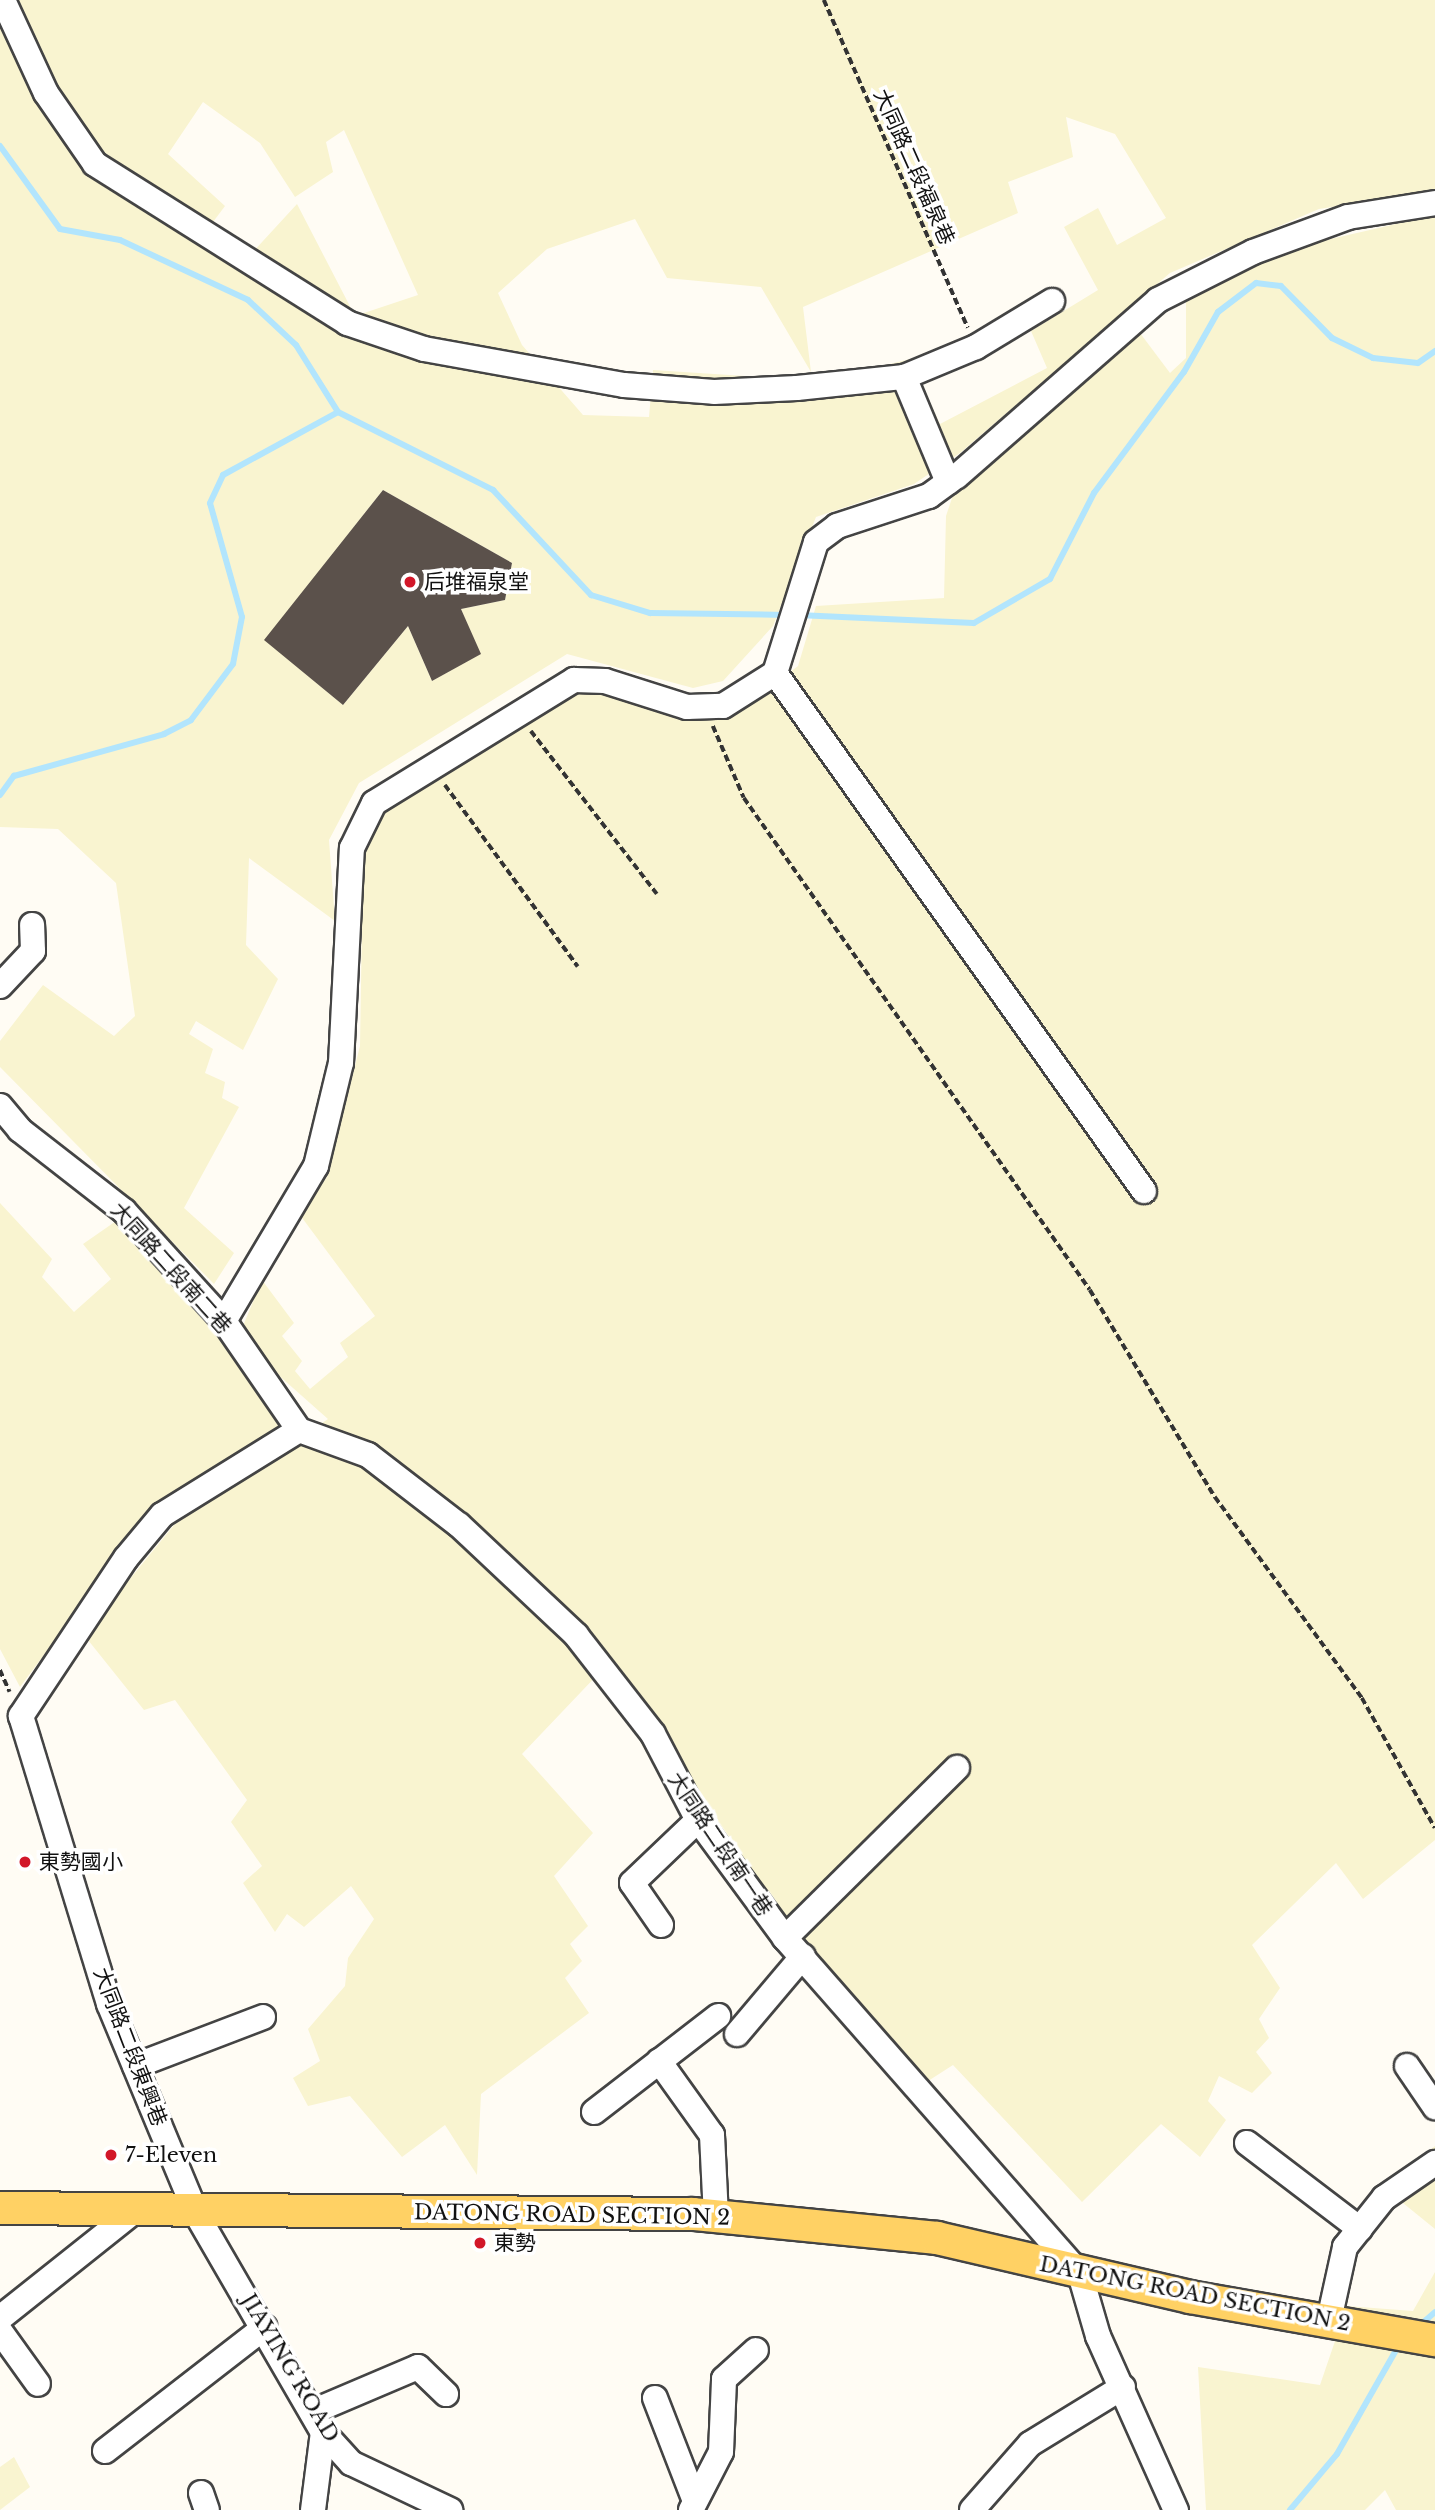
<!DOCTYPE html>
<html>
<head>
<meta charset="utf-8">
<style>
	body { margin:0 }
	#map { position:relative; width:1435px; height:2510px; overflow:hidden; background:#fffcf4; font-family:"Libre Baskerville","Noto Sans TC",serif }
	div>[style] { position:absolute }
	.farmland>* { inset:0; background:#f9f4d0 }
	.stream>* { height:6px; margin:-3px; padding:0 3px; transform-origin:3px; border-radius:3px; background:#b2e5fd }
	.building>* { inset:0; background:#5b514b }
	.path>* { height:3.5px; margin-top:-1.75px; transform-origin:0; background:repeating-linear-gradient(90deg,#333 0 7px,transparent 0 10.5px) }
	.roads { filter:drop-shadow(2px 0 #444) drop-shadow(-2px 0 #444) drop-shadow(0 2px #444) drop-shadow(0 -2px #444) }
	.minor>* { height:24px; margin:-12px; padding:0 12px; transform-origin:12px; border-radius:12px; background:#fff }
	.major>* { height:32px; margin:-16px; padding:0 16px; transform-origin:16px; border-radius:16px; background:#ffd164 }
	.dots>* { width:19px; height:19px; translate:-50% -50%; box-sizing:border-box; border:4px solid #fff; border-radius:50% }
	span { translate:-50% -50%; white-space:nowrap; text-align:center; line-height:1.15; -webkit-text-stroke:7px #fff; paint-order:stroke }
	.street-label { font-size:21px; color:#111 }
	.poi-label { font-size:21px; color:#111 }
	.left { translate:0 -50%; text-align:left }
</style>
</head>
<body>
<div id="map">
	<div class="farmland">
		<div style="clip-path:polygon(evenodd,0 0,1435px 0,1435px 191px,1319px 209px,1170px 273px,960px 453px,914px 484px,816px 517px,773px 626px,723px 681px,693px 688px,567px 654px,359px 783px,329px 840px,335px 921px,249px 858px,246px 945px,278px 979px,243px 1050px,196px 1021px,189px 1034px,213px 1049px,205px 1073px,225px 1082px,222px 1098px,239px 1107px,184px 1208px,234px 1253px,214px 1284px,0 1067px,0 1041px,43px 985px,114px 1036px,135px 1016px,116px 883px,58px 829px,0 827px,0 0,203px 102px,260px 143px,295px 197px,333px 172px,326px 142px,344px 130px,418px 295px,355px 316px,297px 204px,251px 254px,213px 222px,225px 206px,168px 154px,203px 102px,0 0,1066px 117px,1115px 134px,1166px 218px,1117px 245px,1098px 208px,1064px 227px,1098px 290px,1031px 331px,1047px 368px,940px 424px,910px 359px,842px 376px,790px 379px,653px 370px,649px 417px,583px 415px,522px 345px,498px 293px,547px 249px,635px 219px,667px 278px,761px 287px,811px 372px,803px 307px,1018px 213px,1008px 182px,1073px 157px,1066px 117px,0 0,383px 490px,512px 563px,505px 600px,461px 609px,480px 654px,432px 681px,408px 626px,343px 705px,265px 640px,383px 490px)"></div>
		<div style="clip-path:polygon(1435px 215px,1435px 1840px,1363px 1899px,1336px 1863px,1252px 1945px,1280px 1988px,1259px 2019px,1269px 2038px,1256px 2052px,1272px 2073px,1252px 2093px,1219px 2076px,1208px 2101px,1226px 2120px,1200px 2157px,1161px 2124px,1082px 2202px,953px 2065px,911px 2092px,687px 1826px,601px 1671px,522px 1754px,593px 1833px,554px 1876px,588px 1926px,570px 1944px,582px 1961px,565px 1978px,589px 2013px,481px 2094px,477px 2175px,445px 2125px,402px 2157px,350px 2096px,308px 2106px,293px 2078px,320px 2061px,308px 2029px,345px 1986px,348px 1958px,374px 1919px,351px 1886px,304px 1927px,287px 1914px,275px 1932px,243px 1883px,262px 1866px,231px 1822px,247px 1800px,175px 1700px,144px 1710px,84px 1635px,174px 1525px,328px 1419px,258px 1357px,243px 1326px,262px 1280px,294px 1323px,282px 1336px,302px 1361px,295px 1371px,310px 1389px,348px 1357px,340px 1343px,375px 1316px,300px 1215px,327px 1177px,360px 1046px,363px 857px,371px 824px,382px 808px,577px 689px,606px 689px,667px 714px,706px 718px,750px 702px,798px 666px,816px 606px,944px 598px,946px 516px,954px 492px,1140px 333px,1170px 373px,1186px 358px,1186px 299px,1283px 250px)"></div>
		<div style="clip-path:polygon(0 1203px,52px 1259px,42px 1277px,74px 1312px,111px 1279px,83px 1244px,119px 1219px,191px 1297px,283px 1425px,200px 1475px,146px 1518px,20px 1687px,0 1649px)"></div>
		<div style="clip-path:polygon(1435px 2146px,1435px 2229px,1382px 2186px)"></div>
		<div style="clip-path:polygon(1435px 2272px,1435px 2510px,1396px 2510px,1385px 2490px,1365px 2510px,1206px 2510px,1198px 2367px,1320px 2385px,1347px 2306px,1413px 2311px)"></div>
		<div style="clip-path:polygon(14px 2457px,30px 2487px,0 2510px,0 2467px)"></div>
	</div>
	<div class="stream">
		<div style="left:0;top:146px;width:102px;rotate:54.1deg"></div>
		<div style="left:60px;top:229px;width:61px;rotate:10.4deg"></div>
		<div style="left:120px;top:240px;width:141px;rotate:25.1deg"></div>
		<div style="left:248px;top:300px;width:66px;rotate:43.2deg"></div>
		<div style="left:296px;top:345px;width:79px;rotate:57.9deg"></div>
		<div style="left:338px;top:412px;width:174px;rotate:26.7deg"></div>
		<div style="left:493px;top:490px;width:144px;rotate:47deg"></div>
		<div style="left:591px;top:595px;width:62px;rotate:17deg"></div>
		<div style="left:650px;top:613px;width:137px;rotate:0.8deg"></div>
		<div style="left:798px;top:615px;width:176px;rotate:2.6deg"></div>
		<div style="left:974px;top:623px;width:88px;rotate:-30.1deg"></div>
		<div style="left:1050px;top:579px;width:97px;rotate:-62.9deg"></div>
		<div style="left:1094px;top:493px;width:151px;rotate:-53.4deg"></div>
		<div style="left:1184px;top:372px;width:69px;rotate:-60.5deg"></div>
		<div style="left:1218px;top:312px;width:48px;rotate:-37.3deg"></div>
		<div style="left:1256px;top:283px;width:25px;rotate:7deg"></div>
		<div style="left:1281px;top:286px;width:73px;rotate:45.6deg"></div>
		<div style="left:1332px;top:338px;width:46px;rotate:26deg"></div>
		<div style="left:1373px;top:358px;width:45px;rotate:6.3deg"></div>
		<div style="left:1418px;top:363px;width:21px;rotate:-35deg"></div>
		<div style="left:0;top:795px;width:24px;rotate:-54deg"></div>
		<div style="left:14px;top:776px;width:156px;rotate:-15.6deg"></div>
		<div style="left:164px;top:734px;width:30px;rotate:-27deg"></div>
		<div style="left:191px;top:720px;width:70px;rotate:-53.1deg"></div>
		<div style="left:233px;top:664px;width:48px;rotate:-79.2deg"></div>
		<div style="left:242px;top:617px;width:118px;rotate:-105.7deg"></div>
		<div style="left:210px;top:503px;width:31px;rotate:-65deg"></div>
		<div style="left:223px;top:475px;width:131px;rotate:-28.7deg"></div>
		<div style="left:1419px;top:2326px;width:21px;rotate:-41deg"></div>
		<div style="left:1290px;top:2510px;width:73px;rotate:-50deg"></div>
		<div style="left:1337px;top:2454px;width:128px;rotate:-60.4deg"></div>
	</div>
	<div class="building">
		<div style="clip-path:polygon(383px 490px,512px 563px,505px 600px,461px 609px,481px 654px,432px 681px,408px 626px,343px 705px,264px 640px)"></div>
	</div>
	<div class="path">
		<div style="left:824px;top:0;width:358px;rotate:66.3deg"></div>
		<div style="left:713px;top:726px;width:78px;rotate:66.7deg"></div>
		<div style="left:744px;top:798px;width:601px;rotate:54.88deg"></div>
		<div style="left:1090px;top:1290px;width:242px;rotate:58.9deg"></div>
		<div style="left:1215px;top:1497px;width:249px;rotate:53.8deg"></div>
		<div style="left:1362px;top:1698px;width:149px;rotate:60.7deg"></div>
		<div style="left:531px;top:731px;width:206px;rotate:52.3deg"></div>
		<div style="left:445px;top:785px;width:225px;rotate:53.8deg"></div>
		<div style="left:0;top:1670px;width:24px;rotate:66deg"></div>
	</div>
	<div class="roads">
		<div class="minor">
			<div style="left:3px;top:0;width:102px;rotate:65.2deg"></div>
			<div style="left:46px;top:93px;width:86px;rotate:55.4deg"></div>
			<div style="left:95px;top:164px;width:298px;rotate:32.2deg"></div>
			<div style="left:347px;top:323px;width:81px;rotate:18.7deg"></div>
			<div style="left:424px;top:349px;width:203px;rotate:10.2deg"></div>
			<div style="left:624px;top:385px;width:90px;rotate:4.4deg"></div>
			<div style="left:714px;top:392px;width:83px;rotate:-2.8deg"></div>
			<div style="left:797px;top:388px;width:108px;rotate:-5.9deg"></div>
			<div style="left:904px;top:377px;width:78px;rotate:-22.6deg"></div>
			<div style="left:976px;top:347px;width:89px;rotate:-31.2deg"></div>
			<div style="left:904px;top:377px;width:114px;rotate:67.3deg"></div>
			<div style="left:775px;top:673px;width:636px;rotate:54.54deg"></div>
			<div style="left:0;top:986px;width:48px;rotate:-46.7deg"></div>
			<div style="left:33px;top:951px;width:26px;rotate:-92deg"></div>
			<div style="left:0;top:1106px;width:31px;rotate:50deg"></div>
			<div style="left:20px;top:1130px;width:132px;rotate:37.9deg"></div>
			<div style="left:124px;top:1211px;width:149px;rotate:47.7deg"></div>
			<div style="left:224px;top:1321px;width:132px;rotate:55.5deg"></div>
			<div style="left:299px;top:1430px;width:161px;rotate:148.2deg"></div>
			<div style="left:162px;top:1515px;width:56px;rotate:129.9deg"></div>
			<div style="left:126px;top:1558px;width:190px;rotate:123.6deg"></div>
			<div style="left:21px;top:1716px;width:301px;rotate:73deg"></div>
			<div style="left:109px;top:2004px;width:229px;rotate:67.4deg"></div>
			<div style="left:197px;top:2215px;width:251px;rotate:59.9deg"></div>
			<div style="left:323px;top:2432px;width:42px;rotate:47.9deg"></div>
			<div style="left:351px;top:2463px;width:110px;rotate:25.4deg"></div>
			<div style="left:224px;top:1321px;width:180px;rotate:-59.3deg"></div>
			<div style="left:316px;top:1166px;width:106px;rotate:-76.4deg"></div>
			<div style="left:341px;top:1063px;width:215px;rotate:-87.1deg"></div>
			<div style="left:352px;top:848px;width:50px;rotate:-63.9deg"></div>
			<div style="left:374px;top:803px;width:235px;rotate:-31.6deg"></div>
			<div style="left:574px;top:680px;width:31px;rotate:2deg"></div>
			<div style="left:605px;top:681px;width:86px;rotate:17.6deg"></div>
			<div style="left:687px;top:707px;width:36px;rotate:-2deg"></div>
			<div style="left:723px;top:706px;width:62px;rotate:-32.4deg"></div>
			<div style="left:775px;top:673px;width:137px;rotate:-72.6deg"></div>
			<div style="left:816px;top:542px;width:26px;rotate:-37deg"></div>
			<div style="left:837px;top:526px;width:97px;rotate:-18.1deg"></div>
			<div style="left:929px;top:496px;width:34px;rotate:-36deg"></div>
			<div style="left:957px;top:476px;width:267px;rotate:-41.2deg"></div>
			<div style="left:1158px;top:300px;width:106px;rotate:-26.8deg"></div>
			<div style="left:1253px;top:252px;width:101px;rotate:-20.2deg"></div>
			<div style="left:1348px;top:217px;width:88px;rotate:-9.1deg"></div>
			<div style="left:299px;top:1430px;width:73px;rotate:19.9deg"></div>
			<div style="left:368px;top:1455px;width:115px;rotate:37.6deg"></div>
			<div style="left:459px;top:1525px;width:161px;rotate:43.2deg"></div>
			<div style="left:576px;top:1635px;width:125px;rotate:52.1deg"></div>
			<div style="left:653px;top:1734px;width:97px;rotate:62.4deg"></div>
			<div style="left:698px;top:1820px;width:147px;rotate:53.6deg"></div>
			<div style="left:785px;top:1938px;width:447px;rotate:48.7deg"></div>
			<div style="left:1080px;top:2274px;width:65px;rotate:73.8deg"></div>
			<div style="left:1098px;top:2336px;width:191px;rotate:65.9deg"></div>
			<div style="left:661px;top:1925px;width:51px;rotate:-124.6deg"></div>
			<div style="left:632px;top:1883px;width:91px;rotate:-43.7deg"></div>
			<div style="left:785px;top:1938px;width:242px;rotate:-44.7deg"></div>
			<div style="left:737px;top:2034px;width:102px;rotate:-49.8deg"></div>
			<div style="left:659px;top:2061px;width:91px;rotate:54.4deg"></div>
			<div style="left:712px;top:2135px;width:81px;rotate:87.2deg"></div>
			<div style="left:135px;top:2066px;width:137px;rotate:-20.9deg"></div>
			<div style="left:1407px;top:2066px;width:50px;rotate:55.7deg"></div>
			<div style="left:594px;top:2112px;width:157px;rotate:-37.7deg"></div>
			<div style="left:1247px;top:2143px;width:142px;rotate:37.3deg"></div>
			<div style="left:0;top:2318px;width:174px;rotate:-38.5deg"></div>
			<div style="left:1329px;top:2320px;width:75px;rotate:-77.6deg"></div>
			<div style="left:1345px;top:2247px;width:63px;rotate:-51.5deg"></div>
			<div style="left:1384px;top:2198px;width:62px;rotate:-34.5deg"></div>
			<div style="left:0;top:2331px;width:65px;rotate:54.4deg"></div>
			<div style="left:655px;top:2398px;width:105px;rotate:68.8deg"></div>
			<div style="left:312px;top:2412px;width:115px;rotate:-23deg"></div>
			<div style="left:418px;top:2367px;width:39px;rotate:44deg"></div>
			<div style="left:105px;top:2451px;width:202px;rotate:-37.8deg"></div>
			<div style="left:201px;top:2493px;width:18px;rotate:71deg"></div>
			<div style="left:313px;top:2510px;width:79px;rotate:-82.7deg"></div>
			<div style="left:691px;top:2510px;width:65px;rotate:-62.7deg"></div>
			<div style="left:721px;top:2452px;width:73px;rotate:-87.6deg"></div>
			<div style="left:724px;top:2379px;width:43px;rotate:-42.2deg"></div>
			<div style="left:972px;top:2510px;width:88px;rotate:-48.7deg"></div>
			<div style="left:1030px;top:2444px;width:109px;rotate:-31.5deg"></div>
		</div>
		<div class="major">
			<div style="left:0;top:2208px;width:693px;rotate:0.5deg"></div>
			<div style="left:693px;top:2214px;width:245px;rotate:5.6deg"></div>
			<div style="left:937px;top:2238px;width:260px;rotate:13.1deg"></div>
			<div style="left:1190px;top:2297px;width:249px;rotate:10deg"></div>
		</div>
	</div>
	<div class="dots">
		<div style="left:410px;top:582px;background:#d21729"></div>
		<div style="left:25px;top:1862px;background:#d21729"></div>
		<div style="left:111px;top:2155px;background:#d21729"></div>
		<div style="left:480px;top:2243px;background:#d21729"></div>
	</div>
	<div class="street-label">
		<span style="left:914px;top:167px;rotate:66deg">大同路二段福泉巷</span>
		<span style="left:171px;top:1268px;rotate:48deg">大同路二段南二巷</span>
		<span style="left:720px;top:1844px;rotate:56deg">大同路二段南一巷</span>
		<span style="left:130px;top:2047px;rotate:69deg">大同路二段東興巷</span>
		<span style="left:572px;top:2215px;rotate:1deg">DATONG ROAD SECTION 2</span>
		<span style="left:1195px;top:2294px;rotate:11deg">DATONG ROAD SECTION 2</span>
		<span style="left:290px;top:2368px;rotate:59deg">JIAYING ROAD</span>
	</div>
	<div class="poi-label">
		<span class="left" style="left:424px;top:582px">后堆福泉堂</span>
		<span class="left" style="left:39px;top:1862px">東勢國小</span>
		<span class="left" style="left:125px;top:2155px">7-Eleven</span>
		<span class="left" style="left:494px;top:2243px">東勢</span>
	</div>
</div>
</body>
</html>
